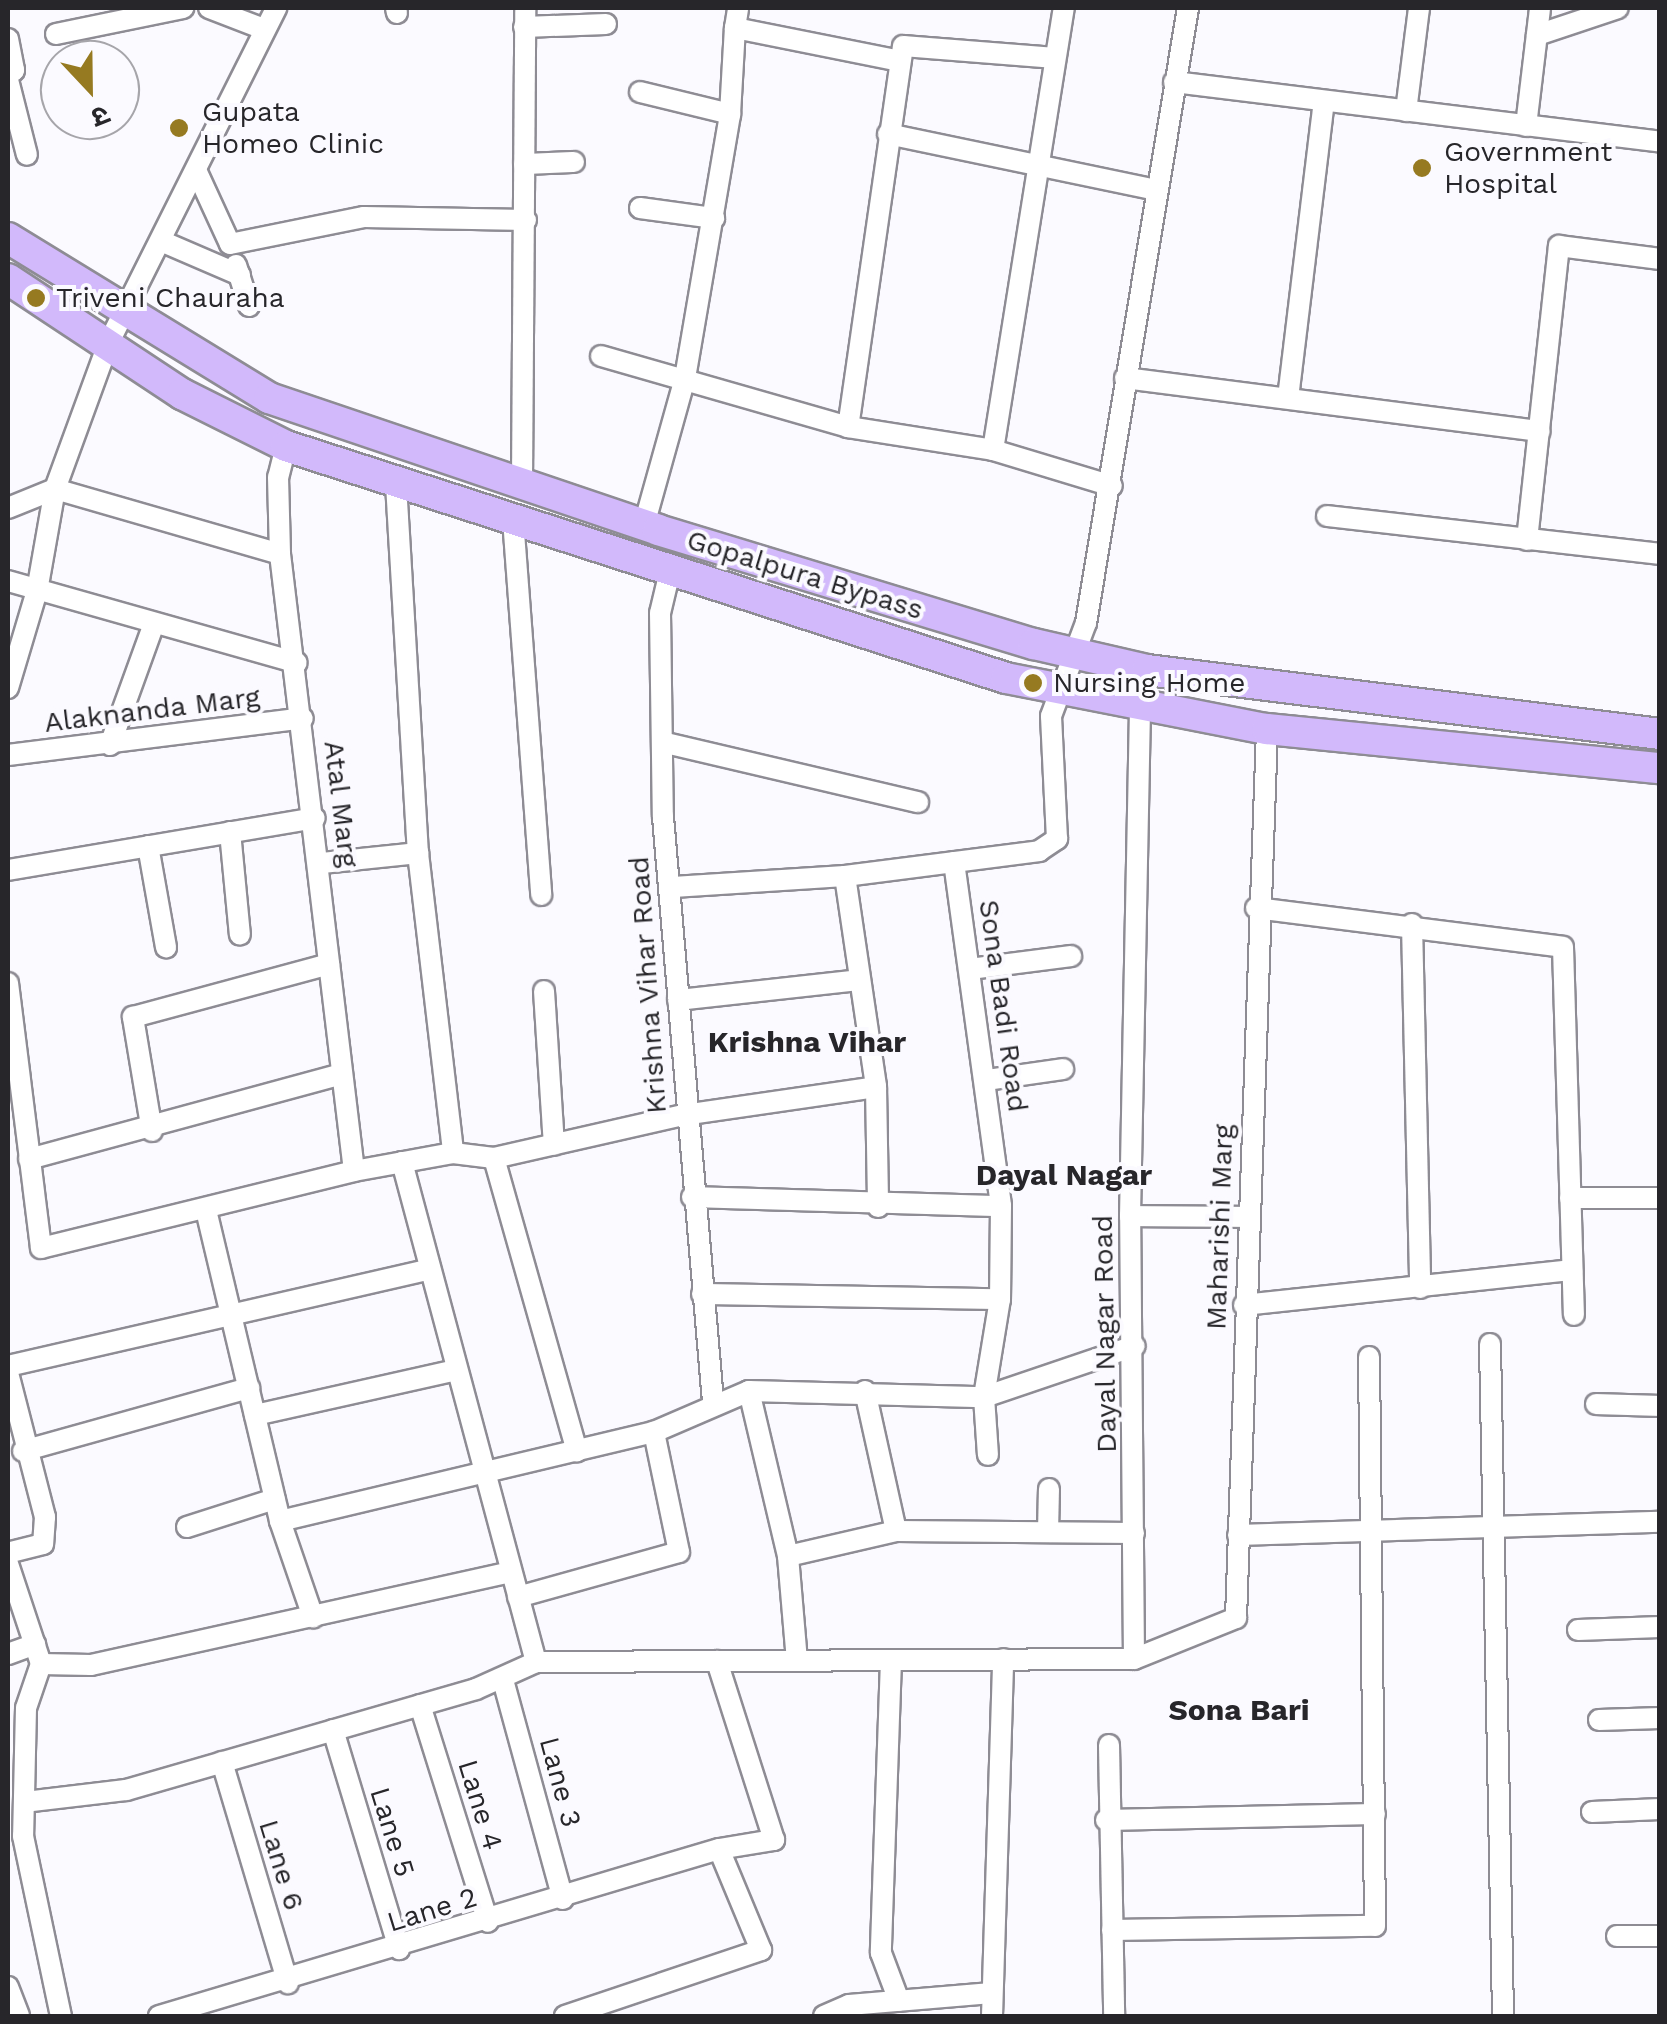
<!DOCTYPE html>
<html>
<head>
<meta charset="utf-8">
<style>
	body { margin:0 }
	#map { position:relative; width:1667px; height:2024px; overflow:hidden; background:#fbfaff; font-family:"Work Sans","Noto Sans Devanagari",sans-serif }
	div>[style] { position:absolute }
	.roads { filter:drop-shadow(2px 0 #8e8c94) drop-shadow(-2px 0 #8e8c94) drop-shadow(0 2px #8e8c94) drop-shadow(0 -2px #8e8c94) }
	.street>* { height:20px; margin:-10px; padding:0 10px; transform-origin:10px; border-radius:10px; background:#fff }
	.primary>* { height:30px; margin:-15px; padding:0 15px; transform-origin:15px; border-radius:15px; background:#d2b9fb }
	.dots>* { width:28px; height:28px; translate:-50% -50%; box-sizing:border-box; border:5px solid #fbfaff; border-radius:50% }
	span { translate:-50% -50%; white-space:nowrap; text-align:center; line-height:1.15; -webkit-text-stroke:8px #fbfaff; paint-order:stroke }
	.poi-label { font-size:28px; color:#27262a }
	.left { translate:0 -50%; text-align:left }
	.street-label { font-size:28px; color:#27262a }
	.neighbourhood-label { font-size:30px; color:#27262a; font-weight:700 }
	.frame { position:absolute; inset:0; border:10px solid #27262a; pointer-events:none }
	.north { position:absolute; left:40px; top:40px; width:100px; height:100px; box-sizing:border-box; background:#fbfaff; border:2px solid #a6a5aa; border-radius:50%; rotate:158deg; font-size:28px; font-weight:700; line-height:40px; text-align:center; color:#27262a }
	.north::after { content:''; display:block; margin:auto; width:35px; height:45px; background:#967a21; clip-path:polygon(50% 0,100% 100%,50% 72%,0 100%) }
</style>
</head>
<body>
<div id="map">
	<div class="roads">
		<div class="street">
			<div style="left:209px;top:8px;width:59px;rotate:20.9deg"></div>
			<div style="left:396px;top:8px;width:5px;rotate:79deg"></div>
			<div style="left:524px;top:27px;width:82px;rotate:-2.1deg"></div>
			<div style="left:735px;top:28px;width:20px;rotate:-81deg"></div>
			<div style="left:56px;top:34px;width:130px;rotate:-11.6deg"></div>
			<div style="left:1537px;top:35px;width:85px;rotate:-18.4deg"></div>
			<div style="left:8px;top:39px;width:32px;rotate:79deg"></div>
			<div style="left:14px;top:70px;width:8px;rotate:140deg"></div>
			<div style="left:1055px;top:58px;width:152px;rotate:-175.5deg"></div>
			<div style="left:903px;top:46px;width:385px;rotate:98.2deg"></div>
			<div style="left:848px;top:427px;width:147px;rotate:9deg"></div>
			<div style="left:993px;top:450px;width:124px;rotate:16.8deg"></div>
			<div style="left:8px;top:80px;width:77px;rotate:75.8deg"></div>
			<div style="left:1174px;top:82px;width:490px;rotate:7deg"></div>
			<div style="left:640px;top:92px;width:93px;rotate:13.7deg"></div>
			<div style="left:1406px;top:111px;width:104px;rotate:-82.8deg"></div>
			<div style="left:1526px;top:126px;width:119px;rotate:-83.2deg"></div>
			<div style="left:888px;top:134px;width:274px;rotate:11.8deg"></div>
			<div style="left:524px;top:164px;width:50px;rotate:-2.3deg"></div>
			<div style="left:196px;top:170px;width:81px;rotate:65.3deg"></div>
			<div style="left:230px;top:244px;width:137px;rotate:-11.4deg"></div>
			<div style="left:364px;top:217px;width:162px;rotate:1.1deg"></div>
			<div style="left:640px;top:208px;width:75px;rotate:7.7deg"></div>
			<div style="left:161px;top:241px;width:86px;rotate:23.3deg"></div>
			<div style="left:236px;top:265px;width:43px;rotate:72.4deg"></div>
			<div style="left:601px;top:356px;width:257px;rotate:16deg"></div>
			<div style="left:1125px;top:378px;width:418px;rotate:7.3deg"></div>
			<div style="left:1288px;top:398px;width:299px;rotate:-83.1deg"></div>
			<div style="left:286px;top:446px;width:32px;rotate:104deg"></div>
			<div style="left:278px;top:477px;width:77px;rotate:88.5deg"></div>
			<div style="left:280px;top:554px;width:621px;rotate:83.16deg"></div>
			<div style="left:993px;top:450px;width:448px;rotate:-80.9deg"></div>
			<div style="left:522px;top:482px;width:474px;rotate:-89.6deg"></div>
			<div style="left:396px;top:484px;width:370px;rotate:86.6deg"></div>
			<div style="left:418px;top:853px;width:302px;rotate:83.3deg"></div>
			<div style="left:8px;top:508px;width:51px;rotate:-22deg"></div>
			<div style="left:55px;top:489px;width:154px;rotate:-69.9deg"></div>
			<div style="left:108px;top:344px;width:376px;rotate:-63.4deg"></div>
			<div style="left:1327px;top:516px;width:335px;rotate:6.5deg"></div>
			<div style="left:513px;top:519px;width:377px;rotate:85.7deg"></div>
			<div style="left:644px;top:525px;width:153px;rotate:-74.4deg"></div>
			<div style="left:685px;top:378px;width:268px;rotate:-80.3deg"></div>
			<div style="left:730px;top:114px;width:86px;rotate:-86.7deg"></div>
			<div style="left:735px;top:28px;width:168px;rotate:11.3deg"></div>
			<div style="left:1527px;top:540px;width:296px;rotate:-83.8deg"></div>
			<div style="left:1559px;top:246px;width:102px;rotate:7.3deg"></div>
			<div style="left:671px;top:567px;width:47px;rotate:103.4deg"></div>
			<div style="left:660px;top:613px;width:204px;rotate:89.2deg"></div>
			<div style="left:663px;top:817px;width:586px;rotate:85.11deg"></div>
			<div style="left:8px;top:581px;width:300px;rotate:15.8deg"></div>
			<div style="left:8px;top:688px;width:101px;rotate:-73.4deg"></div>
			<div style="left:37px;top:591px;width:104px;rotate:-80deg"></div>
			<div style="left:55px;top:489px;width:234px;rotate:16.1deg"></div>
			<div style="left:666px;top:743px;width:259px;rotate:13.2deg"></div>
			<div style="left:110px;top:745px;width:127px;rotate:-70.1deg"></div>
			<div style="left:8px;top:755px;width:297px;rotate:-7.1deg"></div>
			<div style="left:230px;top:832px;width:103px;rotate:84.5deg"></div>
			<div style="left:148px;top:846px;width:103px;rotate:79.9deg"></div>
			<div style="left:954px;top:862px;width:347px;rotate:82.2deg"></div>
			<div style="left:1001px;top:1206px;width:93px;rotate:90.6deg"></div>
			<div style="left:1000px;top:1299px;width:99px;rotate:99.3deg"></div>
			<div style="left:984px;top:1397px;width:58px;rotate:86.1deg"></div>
			<div style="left:322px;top:863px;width:97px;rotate:-5.9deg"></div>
			<div style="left:8px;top:870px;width:311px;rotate:-9.6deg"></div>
			<div style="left:845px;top:876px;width:213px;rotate:81.6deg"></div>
			<div style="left:876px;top:1087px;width:120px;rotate:89deg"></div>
			<div style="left:673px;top:887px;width:172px;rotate:-3.7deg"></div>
			<div style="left:845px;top:876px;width:196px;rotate:-7.3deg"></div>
			<div style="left:1039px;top:851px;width:22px;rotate:-34deg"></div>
			<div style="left:1057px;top:839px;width:123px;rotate:-92.8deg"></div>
			<div style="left:1051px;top:716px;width:99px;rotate:-69.4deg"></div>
			<div style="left:1086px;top:623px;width:623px;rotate:-80.58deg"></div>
			<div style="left:1256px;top:908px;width:309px;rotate:7.2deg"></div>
			<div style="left:1563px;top:947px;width:368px;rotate:88.3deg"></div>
			<div style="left:1412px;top:924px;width:364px;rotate:88.7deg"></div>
			<div style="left:970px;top:969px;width:102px;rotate:-7.3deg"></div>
			<div style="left:8px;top:983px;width:267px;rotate:82.9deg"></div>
			<div style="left:41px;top:1248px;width:322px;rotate:-13.8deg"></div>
			<div style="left:354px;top:1171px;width:101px;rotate:-10.3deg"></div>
			<div style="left:453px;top:1153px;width:41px;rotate:7deg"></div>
			<div style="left:494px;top:1158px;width:195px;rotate:-12.8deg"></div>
			<div style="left:684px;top:1115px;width:194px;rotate:-8.3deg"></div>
			<div style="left:544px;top:991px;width:154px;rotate:86.3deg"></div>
			<div style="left:678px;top:1000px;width:183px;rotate:-6.3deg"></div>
			<div style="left:987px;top:1080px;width:77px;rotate:-8.2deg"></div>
			<div style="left:152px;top:1131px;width:116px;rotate:-99.5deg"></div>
			<div style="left:133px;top:1017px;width:203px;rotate:-15.1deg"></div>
			<div style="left:494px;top:1158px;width:305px;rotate:74.2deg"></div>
			<div style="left:29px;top:1159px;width:320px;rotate:-15.2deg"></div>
			<div style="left:402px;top:1162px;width:518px;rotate:75deg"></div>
			<div style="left:692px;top:1197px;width:309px;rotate:1.7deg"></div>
			<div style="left:1570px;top:1198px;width:90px"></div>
			<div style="left:206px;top:1210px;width:320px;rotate:76.6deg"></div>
			<div style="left:280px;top:1521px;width:102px;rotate:71deg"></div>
			<div style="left:1130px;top:1216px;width:118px;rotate:0.5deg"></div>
			<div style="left:702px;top:1294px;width:298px;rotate:1deg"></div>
			<div style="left:1244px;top:1305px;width:330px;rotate:-6.1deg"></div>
			<div style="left:1490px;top:1344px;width:672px;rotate:88.89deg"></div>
			<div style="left:8px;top:1366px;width:433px;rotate:-12.9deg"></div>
			<div style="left:8px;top:1373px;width:149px;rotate:75.6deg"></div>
			<div style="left:45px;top:1517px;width:27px;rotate:94deg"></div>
			<div style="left:43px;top:1544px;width:36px;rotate:166deg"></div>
			<div style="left:749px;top:1391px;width:170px;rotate:76.7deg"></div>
			<div style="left:788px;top:1556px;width:104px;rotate:85.1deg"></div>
			<div style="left:865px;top:1391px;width:143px;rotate:77.5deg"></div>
			<div style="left:1596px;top:1404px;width:64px;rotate:1.8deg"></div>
			<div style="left:255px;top:1415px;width:206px;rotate:-12.6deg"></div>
			<div style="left:23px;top:1451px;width:235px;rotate:-15.6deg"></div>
			<div style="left:280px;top:1521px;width:384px;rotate:-13.4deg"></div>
			<div style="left:654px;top:1432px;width:103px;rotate:-23.3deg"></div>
			<div style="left:749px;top:1391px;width:235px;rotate:1.5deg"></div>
			<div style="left:984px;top:1397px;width:159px;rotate:-18.7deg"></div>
			<div style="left:187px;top:1527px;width:92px;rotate:-17.7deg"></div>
			<div style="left:1048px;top:1532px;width:43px;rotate:-88.7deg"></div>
			<div style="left:1238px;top:1535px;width:422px;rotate:-1.8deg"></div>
			<div style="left:788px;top:1556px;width:111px;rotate:-13deg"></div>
			<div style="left:896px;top:1531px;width:238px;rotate:0.5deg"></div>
			<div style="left:8px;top:1564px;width:105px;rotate:71.7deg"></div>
			<div style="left:41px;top:1664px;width:46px;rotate:108.8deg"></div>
			<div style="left:26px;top:1708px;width:128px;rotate:91.3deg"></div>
			<div style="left:23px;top:1836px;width:184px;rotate:78.1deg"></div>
			<div style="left:518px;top:1597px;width:167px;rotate:-15.6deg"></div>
			<div style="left:679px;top:1552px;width:123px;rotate:-101.8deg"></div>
			<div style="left:1578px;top:1630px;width:82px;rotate:-2.1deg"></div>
			<div style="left:8px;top:1654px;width:29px;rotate:-20deg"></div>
			<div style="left:1134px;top:1659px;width:443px;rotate:-90.5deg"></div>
			<div style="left:1130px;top:1216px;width:507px;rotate:-88.87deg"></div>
			<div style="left:891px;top:1660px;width:293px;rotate:92deg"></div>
			<div style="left:881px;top:1953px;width:51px;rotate:69.4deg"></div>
			<div style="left:41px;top:1664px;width:50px;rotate:1.1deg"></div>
			<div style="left:91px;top:1665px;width:430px;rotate:-12.5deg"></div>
			<div style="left:503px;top:1680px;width:227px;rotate:74.7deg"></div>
			<div style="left:420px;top:1705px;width:227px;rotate:72.6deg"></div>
			<div style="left:1599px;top:1720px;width:61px;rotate:-1.9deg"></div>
			<div style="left:333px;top:1730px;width:229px;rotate:73.2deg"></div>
			<div style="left:1109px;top:1745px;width:271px;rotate:88.9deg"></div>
			<div style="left:222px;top:1762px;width:231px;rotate:73.4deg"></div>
			<div style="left:25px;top:1802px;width:102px;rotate:-6.8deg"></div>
			<div style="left:126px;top:1790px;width:364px;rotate:-16.1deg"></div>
			<div style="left:476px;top:1689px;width:66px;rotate:-24.2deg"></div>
			<div style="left:536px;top:1662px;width:598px;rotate:-0.29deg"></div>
			<div style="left:1134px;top:1659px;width:110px;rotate:-21.9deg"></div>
			<div style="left:1236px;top:1618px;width:890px;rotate:-88deg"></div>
			<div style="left:1592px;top:1812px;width:68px;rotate:-2.5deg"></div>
			<div style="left:1106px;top:1820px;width:269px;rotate:-1.3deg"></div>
			<div style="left:1112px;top:1930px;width:263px;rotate:-0.9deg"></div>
			<div style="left:1375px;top:1926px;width:569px;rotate:-90.6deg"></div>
			<div style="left:1617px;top:1936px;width:43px"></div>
			<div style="left:8px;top:1987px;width:31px;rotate:69deg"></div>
			<div style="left:159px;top:2016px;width:584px;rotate:-16.61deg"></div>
			<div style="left:719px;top:1849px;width:56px;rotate:-9.3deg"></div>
			<div style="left:774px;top:1840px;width:188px;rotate:-107.7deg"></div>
			<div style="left:565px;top:2016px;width:207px;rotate:-18.6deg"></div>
			<div style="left:761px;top:1950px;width:109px;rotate:-112.6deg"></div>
			<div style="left:824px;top:2016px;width:27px;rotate:-24deg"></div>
			<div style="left:849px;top:2005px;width:143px;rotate:-4.8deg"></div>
			<div style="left:992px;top:2016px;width:357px;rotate:-88.2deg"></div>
		</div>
		<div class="primary">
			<div style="left:8px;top:238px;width:306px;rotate:31.5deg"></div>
			<div style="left:269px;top:398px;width:411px;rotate:18.7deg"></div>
			<div style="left:658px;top:530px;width:393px;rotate:16.9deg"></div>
			<div style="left:1034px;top:644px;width:116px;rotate:13deg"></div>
			<div style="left:1147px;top:670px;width:517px;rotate:7.11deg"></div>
			<div style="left:8px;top:279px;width:209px;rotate:33.5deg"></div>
			<div style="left:182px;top:394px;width:116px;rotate:26.6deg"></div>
			<div style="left:286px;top:446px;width:756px;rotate:17.86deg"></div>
			<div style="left:1006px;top:678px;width:266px;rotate:11.1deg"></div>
			<div style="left:1267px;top:729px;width:395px;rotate:5.7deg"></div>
		</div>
	</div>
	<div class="dots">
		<div style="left:179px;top:128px;background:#967a21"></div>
		<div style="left:1422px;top:168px;background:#967a21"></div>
		<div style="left:36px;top:298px;background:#967a21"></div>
		<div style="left:1033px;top:683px;background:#967a21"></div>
	</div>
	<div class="poi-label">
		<span class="left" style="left:202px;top:128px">Gupata<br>Homeo Clinic</span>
		<span class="left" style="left:1444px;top:168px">Government<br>Hospital</span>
		<span class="left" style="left:56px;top:298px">Triveni Chauraha</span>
		<span class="left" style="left:1053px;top:683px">Nursing Home</span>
	</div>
	<div class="street-label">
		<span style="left:805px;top:575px;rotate:17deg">Gopalpura Bypass</span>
		<span style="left:152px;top:710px;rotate:-7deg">Alaknanda Marg</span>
		<span style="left:341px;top:804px;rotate:83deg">Atal Marg</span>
		<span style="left:648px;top:985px;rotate:-94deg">Krishna Vihar Road</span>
		<span style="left:1003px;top:1006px;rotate:82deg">Sona Badi Road</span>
		<span style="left:1220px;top:1227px;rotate:-88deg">Maharishi Marg</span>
		<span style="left:1105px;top:1334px;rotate:-91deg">Dayal Nagar Road</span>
		<span style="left:560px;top:1782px;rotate:75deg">Lane 3</span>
		<span style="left:480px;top:1805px;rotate:73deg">Lane 4</span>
		<span style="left:392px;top:1832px;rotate:73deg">Lane 5</span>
		<span style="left:281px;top:1865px;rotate:73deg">Lane 6</span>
		<span style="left:432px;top:1910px;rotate:-17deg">Lane 2</span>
	</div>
	<div class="neighbourhood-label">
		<span style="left:807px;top:1042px">Krishna Vihar</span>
		<span style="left:1064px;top:1175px">Dayal Nagar</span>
		<span style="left:1239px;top:1710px">Sona Bari</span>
	</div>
	<div class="frame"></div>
	<div class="north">उ</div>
</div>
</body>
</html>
